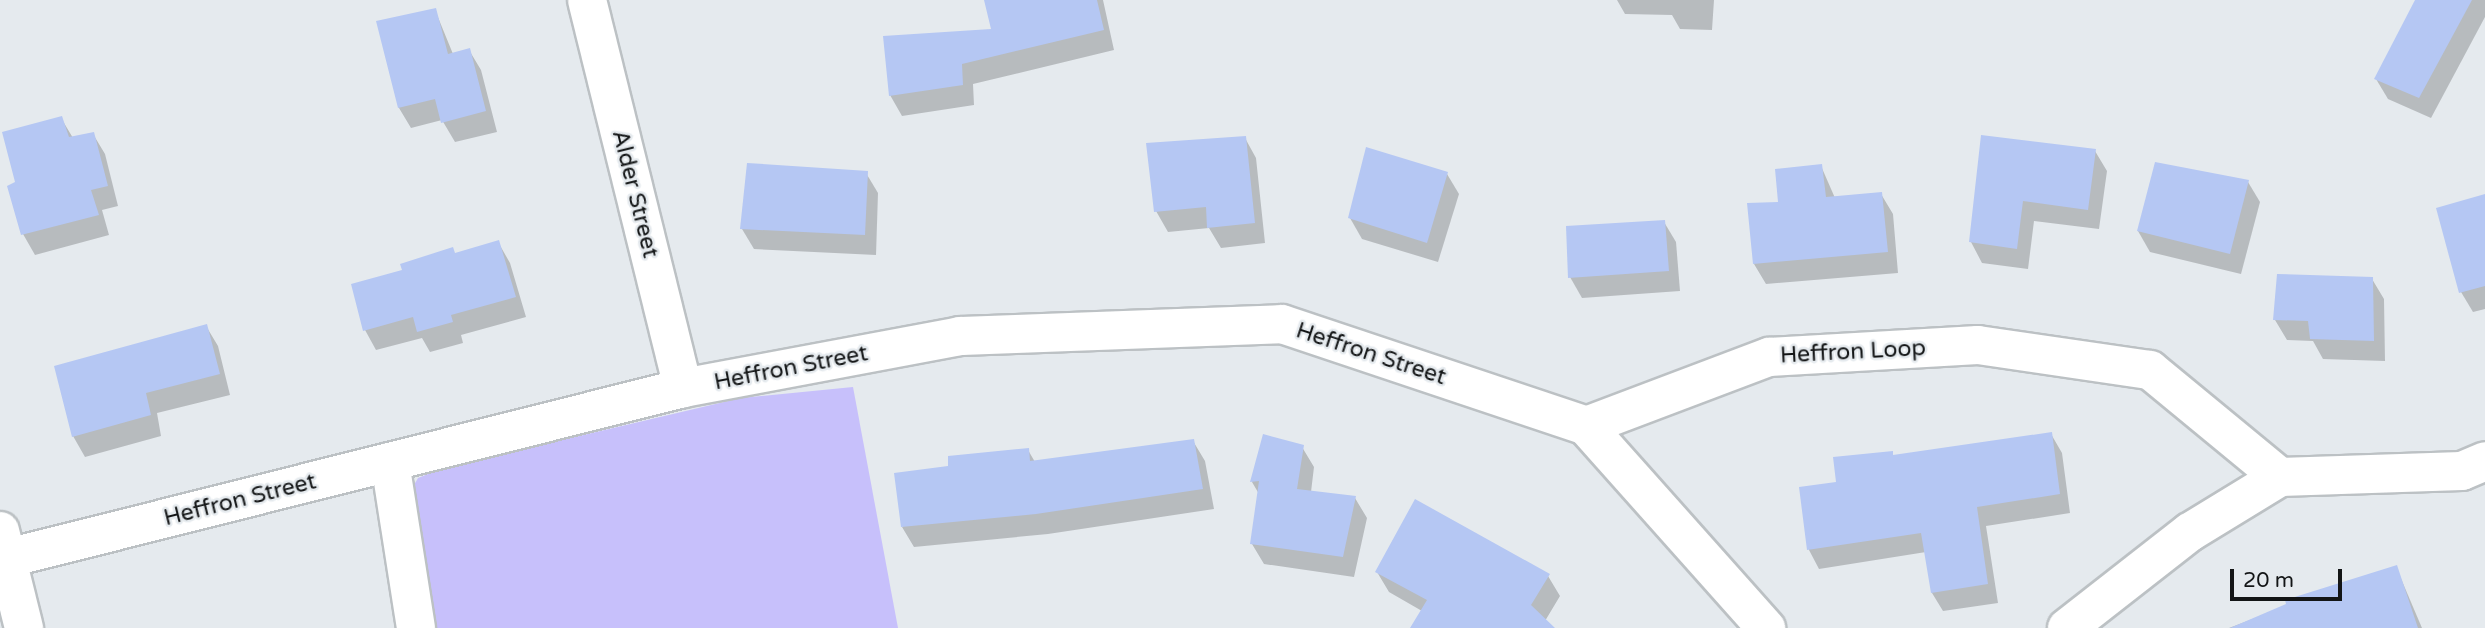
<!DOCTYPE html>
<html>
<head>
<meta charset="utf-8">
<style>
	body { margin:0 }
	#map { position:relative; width:2485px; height:628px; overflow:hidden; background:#e5eaee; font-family:"Varela Round",sans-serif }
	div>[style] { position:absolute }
	.green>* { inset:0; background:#c7c0fb }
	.shadow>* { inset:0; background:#0003 }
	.building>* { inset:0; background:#b5c7f3 }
	.roads { filter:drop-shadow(2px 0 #bcc1c4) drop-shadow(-2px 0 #bcc1c4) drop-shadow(0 2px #bcc1c4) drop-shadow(0 -2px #bcc1c4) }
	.street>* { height:38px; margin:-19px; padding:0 19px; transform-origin:19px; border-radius:19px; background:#fff }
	span { translate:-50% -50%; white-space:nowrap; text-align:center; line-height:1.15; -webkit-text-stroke:5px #e5eaee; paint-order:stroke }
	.street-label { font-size:23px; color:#131516 }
	.scale { position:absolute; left:2230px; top:569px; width:112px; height:32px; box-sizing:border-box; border:4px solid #131516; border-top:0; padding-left:9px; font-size:21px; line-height:24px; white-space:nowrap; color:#131516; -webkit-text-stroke:5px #e5eaee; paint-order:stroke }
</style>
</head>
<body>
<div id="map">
	<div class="green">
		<div style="clip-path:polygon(853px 387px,898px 628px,434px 628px,410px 492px,418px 478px,443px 468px,741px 398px)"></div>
	</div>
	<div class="shadow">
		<div style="clip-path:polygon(986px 0,1103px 0,1114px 50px,973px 84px,974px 105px,902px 116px,890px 95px,993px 30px)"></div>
		<div style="clip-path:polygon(1617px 0,1714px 0,1712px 30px,1680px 29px,1672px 15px,1625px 14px)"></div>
		<div style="clip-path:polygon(2417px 0,2485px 0,2485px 17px,2431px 118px,2388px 99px,2376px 79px)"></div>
		<div style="clip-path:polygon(435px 10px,453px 54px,469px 50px,481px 70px,497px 132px,455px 142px,442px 120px,411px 128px,399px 108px,378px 23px)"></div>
		<div style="clip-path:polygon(61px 118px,73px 138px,93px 134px,105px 154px,118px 206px,102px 210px,109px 235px,35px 255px,23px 234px,17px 183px)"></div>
		<div style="clip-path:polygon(1982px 137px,2095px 151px,2107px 171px,2099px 229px,2034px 221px,2028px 269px,1982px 263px,1971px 242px)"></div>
		<div style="clip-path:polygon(1245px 138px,1256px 158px,1265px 243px,1221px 248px,1209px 228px,1168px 232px,1156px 211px)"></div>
		<div style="clip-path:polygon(1821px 166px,1835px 198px,1881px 194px,1893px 214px,1898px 273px,1766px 284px,1754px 264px,1749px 205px,1780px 204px)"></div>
		<div style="clip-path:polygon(866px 173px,878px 193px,876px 255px,754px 249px,742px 229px)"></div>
		<div style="clip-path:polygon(1447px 174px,1459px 194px,1438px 262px,1362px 239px,1350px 218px)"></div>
		<div style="clip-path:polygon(2248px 182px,2260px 202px,2241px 274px,2150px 252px,2138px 231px)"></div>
		<div style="clip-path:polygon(2485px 196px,2485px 309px,2473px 312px,2461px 292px)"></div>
		<div style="clip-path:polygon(1664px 222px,1676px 242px,1680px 291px,1582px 298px,1570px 277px)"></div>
		<div style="clip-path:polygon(498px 242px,510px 263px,526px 317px,461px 335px,463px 343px,430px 352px,422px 338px,376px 350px,365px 330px,455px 254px)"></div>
		<div style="clip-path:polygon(2372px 279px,2384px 299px,2385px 361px,2323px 359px,2313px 341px,2287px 340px,2275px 320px)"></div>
		<div style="clip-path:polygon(206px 326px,218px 346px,230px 395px,157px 413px,161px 436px,85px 457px,73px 436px)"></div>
		<div style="clip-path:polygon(2051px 434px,2062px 453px,2070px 513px,1986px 526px,1998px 603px,1943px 611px,1932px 593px,1926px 552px,1819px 569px,1809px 550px,1801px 488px,1838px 484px,1892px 452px,1894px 457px)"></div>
		<div style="clip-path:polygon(1265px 437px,1302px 447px,1314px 467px,1311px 492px,1355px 498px,1367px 518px,1354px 577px,1264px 564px,1252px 544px,1259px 494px,1252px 482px)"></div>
		<div style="clip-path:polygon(1193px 441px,1205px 461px,1214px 509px,1048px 534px,914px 547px,902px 527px,1028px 450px,1035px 462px)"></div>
		<div style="clip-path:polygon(2396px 567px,2422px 628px,2229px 628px,2289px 605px)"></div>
		<div style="clip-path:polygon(1377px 572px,1548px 576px,1560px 596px,1545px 621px,1552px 628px,1412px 628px,1422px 611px,1389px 592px)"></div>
	</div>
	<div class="building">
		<div style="clip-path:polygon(984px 0,1097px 0,1104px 30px,962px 64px,963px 85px,889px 96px,883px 36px,991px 29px)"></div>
		<div style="clip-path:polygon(2415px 0,2472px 0,2419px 98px,2374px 79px)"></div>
		<div style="clip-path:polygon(436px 8px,448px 54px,470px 48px,486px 111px,441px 123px,435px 99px,398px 108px,376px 21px)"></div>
		<div style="clip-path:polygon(62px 116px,69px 137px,94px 132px,108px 186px,91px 190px,99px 215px,21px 235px,7px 186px,15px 182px,2px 132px)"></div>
		<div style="clip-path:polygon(1981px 135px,2096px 149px,2088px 210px,2023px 201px,2017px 249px,1969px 242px)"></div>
		<div style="clip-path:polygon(1246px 136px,1255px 223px,1207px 228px,1206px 207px,1154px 212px,1146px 143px)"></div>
		<div style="clip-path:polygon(1366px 147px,1448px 172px,1427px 243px,1348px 218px)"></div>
		<div style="clip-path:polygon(2155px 162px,2249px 180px,2230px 254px,2137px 231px)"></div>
		<div style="clip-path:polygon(747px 163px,868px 171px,865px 235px,740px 229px)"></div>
		<div style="clip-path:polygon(1822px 164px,1826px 197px,1882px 192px,1888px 252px,1753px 264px,1747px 203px,1778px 202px,1775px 169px)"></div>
		<div style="clip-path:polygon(2485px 194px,2485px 286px,2459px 293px,2436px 208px)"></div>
		<div style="clip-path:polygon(1665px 220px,1669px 271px,1568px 278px,1566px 226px)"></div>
		<div style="clip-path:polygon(499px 240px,516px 297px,451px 315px,453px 322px,417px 332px,413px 317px,363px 331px,351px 284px,402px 270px,400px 264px,453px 247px,455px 253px)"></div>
		<div style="clip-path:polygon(2277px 274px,2373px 277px,2374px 341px,2310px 339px,2308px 321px,2273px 320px)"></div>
		<div style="clip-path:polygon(207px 324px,220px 374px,146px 393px,151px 415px,72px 437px,54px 366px)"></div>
		<div style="clip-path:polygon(2052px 432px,2060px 494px,1977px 507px,1988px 584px,1931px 593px,1921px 533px,1807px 550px,1799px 487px,1836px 482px,1833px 457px,1893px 451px,1893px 455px)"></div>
		<div style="clip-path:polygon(1263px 434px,1304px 445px,1297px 489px,1356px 496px,1343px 557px,1250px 544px,1259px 481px,1250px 482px)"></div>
		<div style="clip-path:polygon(1194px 439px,1203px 489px,1036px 514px,901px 527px,894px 473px,948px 466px,948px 456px,1029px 448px,1030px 461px)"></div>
		<div style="clip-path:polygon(1415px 499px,1550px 574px,1531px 605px,1555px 628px,1410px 628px,1427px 600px,1375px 572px)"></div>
		<div style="clip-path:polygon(2397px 565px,2418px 628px,2230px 628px,2286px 604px,2285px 600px)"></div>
	</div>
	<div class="roads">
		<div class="street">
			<div style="left:587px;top:0;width:400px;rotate:76.1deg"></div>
			<div style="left:1586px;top:426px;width:196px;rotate:-20.7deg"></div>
			<div style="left:1769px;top:357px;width:209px;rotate:-3.3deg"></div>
			<div style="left:1978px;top:345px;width:174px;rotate:8.3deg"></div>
			<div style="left:2150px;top:370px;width:168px;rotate:39.5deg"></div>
			<div style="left:390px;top:462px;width:168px;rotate:81.1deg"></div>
			<div style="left:0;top:531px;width:100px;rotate:76.1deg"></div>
			<div style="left:0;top:560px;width:704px;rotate:-14.13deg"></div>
			<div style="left:683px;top:388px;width:282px;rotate:-10.6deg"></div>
			<div style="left:960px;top:336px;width:322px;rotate:-2.1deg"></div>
			<div style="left:1282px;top:324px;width:321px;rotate:18.5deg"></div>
			<div style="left:1586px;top:426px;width:271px;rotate:48.3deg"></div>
			<div style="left:2067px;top:628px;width:156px;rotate:-38deg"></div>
			<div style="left:2190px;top:532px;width:105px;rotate:-31.4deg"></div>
			<div style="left:2280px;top:477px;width:182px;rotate:-1.9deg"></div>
			<div style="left:2462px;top:471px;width:25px;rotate:-23deg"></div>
		</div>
	</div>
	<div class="street-label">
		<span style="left:635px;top:194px;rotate:76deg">Alder Street</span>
		<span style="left:1853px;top:352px;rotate:-3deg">Heffron Loop</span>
		<span style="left:1371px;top:354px;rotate:18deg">Heffron Street</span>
		<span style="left:791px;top:368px;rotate:-11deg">Heffron Street</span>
		<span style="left:240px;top:500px;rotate:-14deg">Heffron Street</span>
	</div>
	<div class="scale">20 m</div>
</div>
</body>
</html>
